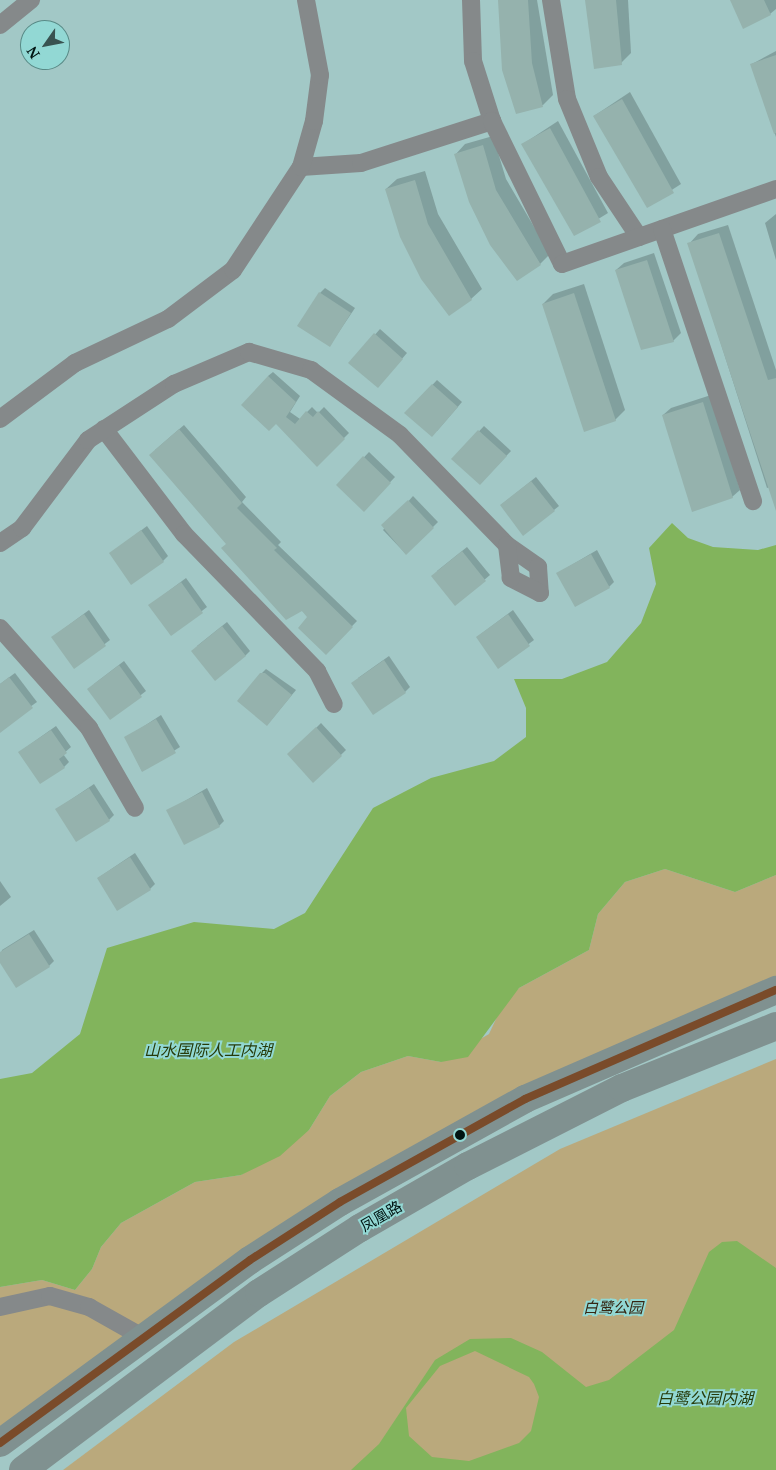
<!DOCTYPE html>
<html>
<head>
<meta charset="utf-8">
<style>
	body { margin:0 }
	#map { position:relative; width:776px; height:1470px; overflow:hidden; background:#a2c8c6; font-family:"Noto Serif","Noto Sans SC",serif }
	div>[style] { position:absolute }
	.green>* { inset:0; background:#baa97c }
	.water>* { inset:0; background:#82b45c }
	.shadow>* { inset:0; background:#0003 }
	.building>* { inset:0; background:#95b2ad }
	.street>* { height:18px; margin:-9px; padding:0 9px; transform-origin:9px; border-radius:9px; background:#85898a }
	.highway>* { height:28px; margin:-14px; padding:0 14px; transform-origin:14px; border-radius:14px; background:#809190 }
	.bus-1>* { height:8px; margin:-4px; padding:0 4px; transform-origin:4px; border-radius:4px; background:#7a4b2a }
	.dots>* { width:14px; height:14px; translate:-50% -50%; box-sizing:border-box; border:2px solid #92d8d4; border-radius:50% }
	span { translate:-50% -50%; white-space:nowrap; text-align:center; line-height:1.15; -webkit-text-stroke:4px #92d8d4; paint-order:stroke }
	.street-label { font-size:15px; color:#001412 }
	.park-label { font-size:15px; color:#362613; font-style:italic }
	.water-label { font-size:16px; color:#263b0a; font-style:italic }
	.north { position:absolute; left:20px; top:20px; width:50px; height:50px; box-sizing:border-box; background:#92d8d4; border:1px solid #588a86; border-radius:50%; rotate:237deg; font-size:14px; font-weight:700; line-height:20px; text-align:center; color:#001412 }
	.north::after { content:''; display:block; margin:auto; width:18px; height:22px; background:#395351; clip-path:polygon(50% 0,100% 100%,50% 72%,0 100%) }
</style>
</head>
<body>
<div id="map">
	<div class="green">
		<div style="clip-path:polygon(665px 869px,735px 892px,776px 875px,776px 982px,524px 1089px,0 1429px,0 1287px,42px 1280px,75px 1290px,92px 1269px,101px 1247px,121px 1223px,195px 1182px,241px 1175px,309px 1130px,330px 1096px,361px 1072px,408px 1056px,441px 1062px,489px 1034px,503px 1004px,519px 988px,589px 950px,598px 914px,625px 882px)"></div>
		<div style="clip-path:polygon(776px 1059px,776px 1470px,63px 1470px,234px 1342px,560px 1149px)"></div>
	</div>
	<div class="water">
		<div style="clip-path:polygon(672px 523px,688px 538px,713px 547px,758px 550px,776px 545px,776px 875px,735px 892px,665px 869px,625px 882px,598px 914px,589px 950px,519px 988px,468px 1057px,441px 1062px,408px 1056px,361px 1072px,330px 1096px,309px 1130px,280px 1156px,241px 1175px,195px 1182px,121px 1223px,101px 1247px,92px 1269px,75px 1290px,42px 1280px,0 1287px,0 1079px,32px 1073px,80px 1034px,107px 948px,194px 922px,274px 929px,305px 913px,373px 808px,431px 778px,494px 761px,526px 737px,526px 708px,514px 679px,562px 679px,607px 662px,641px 623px,656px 584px,649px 548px)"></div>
		<div style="clip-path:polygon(evenodd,737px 1241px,776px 1268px,776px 1470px,351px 1470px,379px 1444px,435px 1360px,470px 1339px,511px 1338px,542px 1352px,586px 1387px,609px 1380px,674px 1330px,709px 1252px,722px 1242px,737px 1241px,475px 1351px,529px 1377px,534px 1384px,539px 1397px,531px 1431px,519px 1443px,469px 1461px,432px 1457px,409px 1436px,406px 1408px,440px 1366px,475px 1351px)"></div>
	</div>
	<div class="shadow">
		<div style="clip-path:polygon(499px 0,537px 0,553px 95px,543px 105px,517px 112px,504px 70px)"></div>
		<div style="clip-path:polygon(587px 0,628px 0,631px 53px,621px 63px,595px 67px)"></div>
		<div style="clip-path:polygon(731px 0,776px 0,776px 9px,770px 14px)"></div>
		<div style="clip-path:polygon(776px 51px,776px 137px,752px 64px)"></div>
		<div style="clip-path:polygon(630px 92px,681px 184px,647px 206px,594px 116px)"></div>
		<div style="clip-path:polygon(558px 121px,608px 213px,574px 234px,523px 144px)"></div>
		<div style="clip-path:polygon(493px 136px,506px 179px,550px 254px,540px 264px,455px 155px,465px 144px)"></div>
		<div style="clip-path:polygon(425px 171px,438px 214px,482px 289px,471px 299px,386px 189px,397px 179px)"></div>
		<div style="clip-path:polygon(776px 214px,776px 260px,765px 223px)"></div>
		<div style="clip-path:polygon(728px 225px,776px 370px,776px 485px,767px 488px,689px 244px,698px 234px)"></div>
		<div style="clip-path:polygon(654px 253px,681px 333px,673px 341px,616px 270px,624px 263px)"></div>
		<div style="clip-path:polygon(584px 284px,625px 410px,615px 420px,543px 304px,553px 294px)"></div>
		<div style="clip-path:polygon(325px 288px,355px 308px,330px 345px,320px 293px)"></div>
		<div style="clip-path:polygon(380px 329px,407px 353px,382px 382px,350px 363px)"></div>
		<div style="clip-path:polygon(273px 372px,300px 396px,290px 412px,300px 419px,312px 407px,318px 413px,324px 407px,349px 433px,317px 465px,276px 423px,268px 376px)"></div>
		<div style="clip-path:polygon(437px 380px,462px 402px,437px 431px,406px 413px)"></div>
		<div style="clip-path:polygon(711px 395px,740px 490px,732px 497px,663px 415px,671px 408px)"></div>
		<div style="clip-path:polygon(184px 425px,246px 497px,242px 502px,281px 542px,278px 545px,357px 621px,326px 653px,309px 617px,228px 544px,155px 450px)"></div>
		<div style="clip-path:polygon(484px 426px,511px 451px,480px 484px,453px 459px)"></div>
		<div style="clip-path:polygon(369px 452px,395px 477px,364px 510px,338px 485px)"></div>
		<div style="clip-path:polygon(536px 477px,559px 506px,554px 510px,501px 505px)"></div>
		<div style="clip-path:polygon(413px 496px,438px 522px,406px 554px,383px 530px)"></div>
		<div style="clip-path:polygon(147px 526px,168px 556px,163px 561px,111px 553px)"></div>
		<div style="clip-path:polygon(467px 547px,490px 575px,456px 604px,437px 571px)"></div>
		<div style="clip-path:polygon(597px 550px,614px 582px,609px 587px,558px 573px)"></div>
		<div style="clip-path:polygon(186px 578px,207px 607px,171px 635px,150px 605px)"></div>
		<div style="clip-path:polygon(89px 610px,110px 640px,74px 667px,58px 633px)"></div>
		<div style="clip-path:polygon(513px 610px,534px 640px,498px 667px,477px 637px)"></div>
		<div style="clip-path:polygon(227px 622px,250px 651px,245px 656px,197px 646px)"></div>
		<div style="clip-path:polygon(389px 656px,410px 687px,405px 692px,358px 678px)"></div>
		<div style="clip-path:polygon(124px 661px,146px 691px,111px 718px,94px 684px)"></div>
		<div style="clip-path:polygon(266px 669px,296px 690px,272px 719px,261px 674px)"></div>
		<div style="clip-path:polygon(15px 673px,37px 702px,0 728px,0 684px)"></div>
		<div style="clip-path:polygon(161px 715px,180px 747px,142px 771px,126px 738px)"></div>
		<div style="clip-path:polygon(321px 723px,346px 750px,314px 781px,289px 755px)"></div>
		<div style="clip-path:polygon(56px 726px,71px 747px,63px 754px,69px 762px,64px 767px,25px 748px)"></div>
		<div style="clip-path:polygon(94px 784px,114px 815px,109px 820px,57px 809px)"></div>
		<div style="clip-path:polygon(207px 788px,224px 821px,219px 826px,168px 811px)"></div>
		<div style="clip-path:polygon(135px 853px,155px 884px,150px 889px,98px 878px)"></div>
		<div style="clip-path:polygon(0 881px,11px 897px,0 906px)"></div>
		<div style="clip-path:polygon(34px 930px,54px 961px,49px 966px,0 961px,2px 950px)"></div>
	</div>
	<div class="building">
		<div style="clip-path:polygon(498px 0,528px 0,532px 63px,543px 107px,516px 114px,502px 70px)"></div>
		<div style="clip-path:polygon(585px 0,616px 0,622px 65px,594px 69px)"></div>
		<div style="clip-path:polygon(730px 0,764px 0,771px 15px,743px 29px)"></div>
		<div style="clip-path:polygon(776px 55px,776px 133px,774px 134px,750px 64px)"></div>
		<div style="clip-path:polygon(622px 99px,674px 193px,647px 208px,593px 116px)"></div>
		<div style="clip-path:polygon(550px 128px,601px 222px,574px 236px,521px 144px)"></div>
		<div style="clip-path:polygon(483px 145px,496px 190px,541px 265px,517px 281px,490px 245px,469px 202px,454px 154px)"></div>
		<div style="clip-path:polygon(415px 180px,428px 224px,472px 300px,449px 316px,421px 279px,400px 237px,385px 189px)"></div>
		<div style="clip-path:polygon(719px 233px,768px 380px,776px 378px,776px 511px,687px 243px)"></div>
		<div style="clip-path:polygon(647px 260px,674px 342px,641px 350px,615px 270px)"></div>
		<div style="clip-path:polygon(319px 292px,351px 313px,330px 347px,297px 326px)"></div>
		<div style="clip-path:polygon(574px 293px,616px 421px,584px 432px,542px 304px)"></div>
		<div style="clip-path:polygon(374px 333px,403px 359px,378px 388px,348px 363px)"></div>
		<div style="clip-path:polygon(268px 376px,296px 402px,286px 417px,295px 424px,306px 411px,313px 417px,318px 411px,345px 439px,317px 467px,276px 424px,269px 431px,241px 405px)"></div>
		<div style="clip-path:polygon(432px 384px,458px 407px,432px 437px,404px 413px)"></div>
		<div style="clip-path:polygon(703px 402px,733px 498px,692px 512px,662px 415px)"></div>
		<div style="clip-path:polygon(179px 429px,242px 503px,237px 508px,277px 548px,274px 550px,353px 627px,326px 655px,298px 628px,307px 617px,302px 611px,286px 620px,221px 548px,226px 544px,149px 455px)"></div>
		<div style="clip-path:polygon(478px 430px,507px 456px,480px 485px,451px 459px)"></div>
		<div style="clip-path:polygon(363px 456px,391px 483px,364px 512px,336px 485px)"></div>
		<div style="clip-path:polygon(531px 481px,555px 511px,523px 536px,500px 505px)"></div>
		<div style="clip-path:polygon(408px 500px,434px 528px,406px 555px,381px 525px)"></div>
		<div style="clip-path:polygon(141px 530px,164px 562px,131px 585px,109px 553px)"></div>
		<div style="clip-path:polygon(462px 551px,486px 581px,455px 606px,431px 576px)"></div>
		<div style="clip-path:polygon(591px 554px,610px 588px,575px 607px,556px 573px)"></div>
		<div style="clip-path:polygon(181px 582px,203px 613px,171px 636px,148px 605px)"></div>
		<div style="clip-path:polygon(84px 614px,106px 646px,74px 669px,51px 637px)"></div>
		<div style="clip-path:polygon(508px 614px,530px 646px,498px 669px,476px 637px)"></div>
		<div style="clip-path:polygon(222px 626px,246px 656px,215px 681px,191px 651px)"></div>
		<div style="clip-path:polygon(384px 660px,406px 693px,373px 715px,351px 683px)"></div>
		<div style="clip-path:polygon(119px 665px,142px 697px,110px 720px,87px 689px)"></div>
		<div style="clip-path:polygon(265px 673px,292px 695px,267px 726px,237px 701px,260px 673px)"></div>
		<div style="clip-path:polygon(9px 677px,33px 708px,0 733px,0 684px)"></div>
		<div style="clip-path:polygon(156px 719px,176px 753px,142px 772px,124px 737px)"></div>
		<div style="clip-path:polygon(316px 727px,342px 756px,313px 783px,287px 754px)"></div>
		<div style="clip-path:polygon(51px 730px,67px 753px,59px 759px,65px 768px,40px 784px,18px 752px)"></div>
		<div style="clip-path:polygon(89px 788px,110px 821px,76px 842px,55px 809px)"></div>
		<div style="clip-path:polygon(202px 792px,220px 827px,184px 845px,166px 810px)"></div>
		<div style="clip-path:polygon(130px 857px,151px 890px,117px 911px,97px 878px)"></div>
		<div style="clip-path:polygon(29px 934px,50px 967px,16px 988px,0 963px,0 952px)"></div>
	</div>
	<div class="street">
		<div style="left:471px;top:0;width:61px;rotate:88.1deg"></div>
		<div style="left:473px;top:61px;width:63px;rotate:72.4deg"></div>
		<div style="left:551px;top:0;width:100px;rotate:80.8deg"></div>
		<div style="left:567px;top:99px;width:84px;rotate:67.7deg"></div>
		<div style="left:599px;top:177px;width:72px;rotate:56.3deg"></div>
		<div style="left:0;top:25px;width:40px;rotate:-39deg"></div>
		<div style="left:301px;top:167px;width:60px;rotate:-3.8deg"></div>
		<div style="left:361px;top:163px;width:138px;rotate:-17.8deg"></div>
		<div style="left:492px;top:121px;width:159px;rotate:63.9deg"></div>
		<div style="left:562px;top:264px;width:227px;rotate:-19.3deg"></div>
		<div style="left:662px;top:229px;width:287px;rotate:71.5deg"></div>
		<div style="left:0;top:419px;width:94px;rotate:-36.7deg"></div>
		<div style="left:75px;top:363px;width:103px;rotate:-25.3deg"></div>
		<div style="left:168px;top:319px;width:81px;rotate:-37deg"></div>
		<div style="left:233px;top:270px;width:123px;rotate:-56.6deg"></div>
		<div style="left:301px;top:167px;width:48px;rotate:-74.2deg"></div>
		<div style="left:314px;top:121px;width:46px;rotate:-82.6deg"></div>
		<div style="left:320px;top:75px;width:76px;rotate:-100.6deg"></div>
		<div style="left:104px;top:429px;width:132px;rotate:52.7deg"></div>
		<div style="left:184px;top:534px;width:191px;rotate:45.8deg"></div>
		<div style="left:317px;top:671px;width:37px;rotate:63deg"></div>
		<div style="left:0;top:543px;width:27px;rotate:-34deg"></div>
		<div style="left:22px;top:528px;width:110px;rotate:-53.1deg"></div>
		<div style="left:88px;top:440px;width:103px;rotate:-33.1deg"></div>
		<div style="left:174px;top:384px;width:82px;rotate:-23.1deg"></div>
		<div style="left:249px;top:352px;width:65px;rotate:16.2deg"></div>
		<div style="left:311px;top:370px;width:110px;rotate:36.1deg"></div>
		<div style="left:400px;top:435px;width:153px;rotate:45.8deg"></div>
		<div style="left:507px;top:545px;width:38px;rotate:35deg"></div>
		<div style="left:538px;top:567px;width:26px;rotate:86deg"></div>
		<div style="left:540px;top:593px;width:33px;rotate:-153deg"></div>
		<div style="left:511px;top:578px;width:33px;rotate:-97deg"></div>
		<div style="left:0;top:628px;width:134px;rotate:48.3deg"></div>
		<div style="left:89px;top:728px;width:92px;rotate:60.1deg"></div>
		<div style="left:0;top:1307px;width:51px;rotate:-12.4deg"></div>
		<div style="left:50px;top:1296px;width:41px;rotate:15.8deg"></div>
		<div style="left:89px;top:1307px;width:63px;rotate:29.4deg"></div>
	</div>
	<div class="highway">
		<div style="left:0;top:1443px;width:310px;rotate:-36.2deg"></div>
		<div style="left:250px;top:1260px;width:107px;rotate:-32.8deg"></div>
		<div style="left:340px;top:1202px;width:212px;rotate:-29.1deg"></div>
		<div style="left:525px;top:1099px;width:274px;rotate:-23.5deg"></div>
		<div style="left:23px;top:1470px;width:295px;rotate:-36.9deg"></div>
		<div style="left:259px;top:1293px;width:120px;rotate:-32.8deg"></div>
		<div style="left:360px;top:1228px;width:125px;rotate:-29.9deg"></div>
		<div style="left:468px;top:1166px;width:173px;rotate:-26.9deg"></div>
		<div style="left:622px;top:1088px;width:166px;rotate:-21.9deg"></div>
	</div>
	<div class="bus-1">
		<div style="left:0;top:1443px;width:310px;rotate:-36.2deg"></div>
		<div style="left:250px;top:1260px;width:107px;rotate:-32.8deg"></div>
		<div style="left:340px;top:1202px;width:212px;rotate:-29.1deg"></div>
		<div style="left:525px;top:1099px;width:274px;rotate:-23.5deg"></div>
	</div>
	<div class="dots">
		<div style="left:460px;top:1135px;background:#001412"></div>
	</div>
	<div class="street-label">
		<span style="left:381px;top:1216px;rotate:-30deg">凤凰路</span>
	</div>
	<div class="park-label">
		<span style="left:613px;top:1308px">白鹭公园</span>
	</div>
	<div class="water-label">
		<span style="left:208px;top:1050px">山水国际人工内湖</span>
		<span style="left:705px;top:1398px">白鹭公园内湖</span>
	</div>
	<div class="north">N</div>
</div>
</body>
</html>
